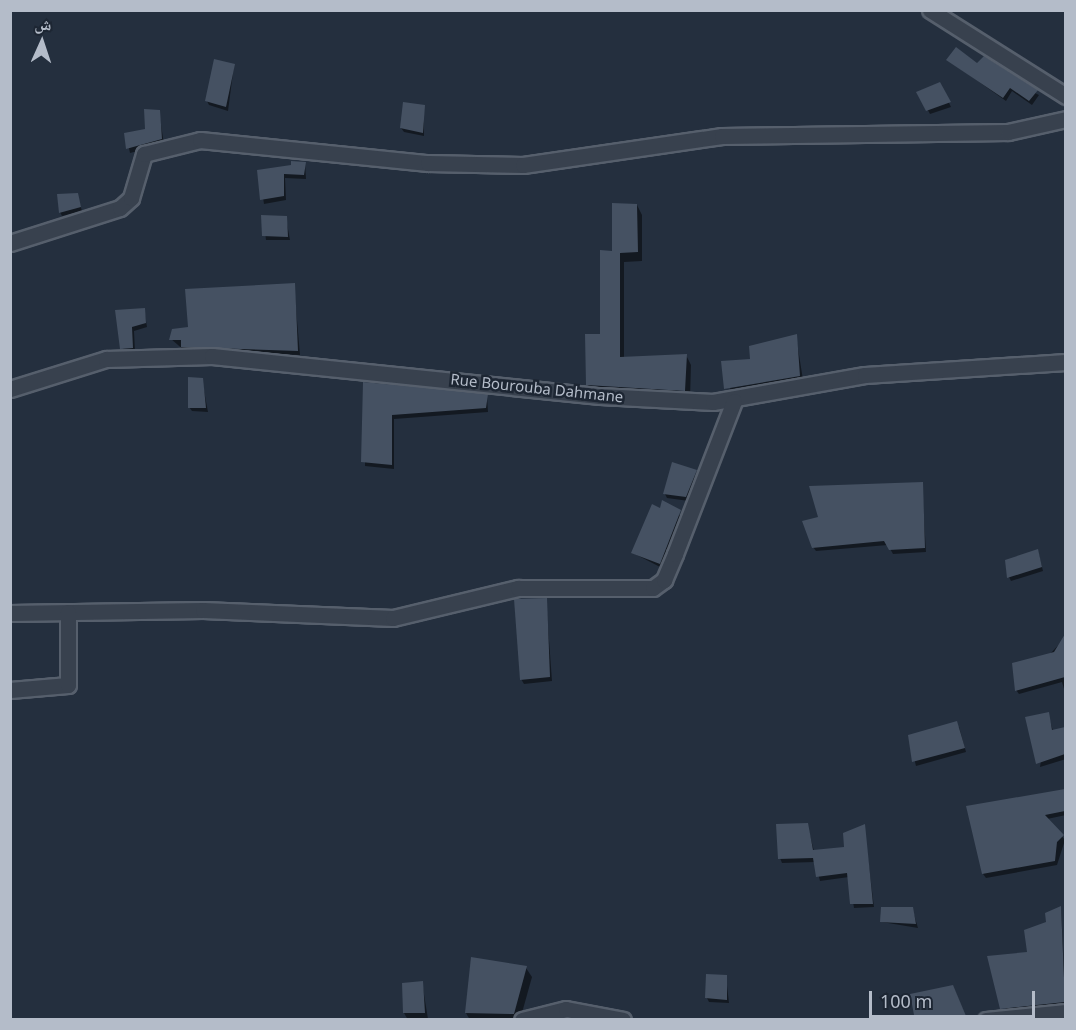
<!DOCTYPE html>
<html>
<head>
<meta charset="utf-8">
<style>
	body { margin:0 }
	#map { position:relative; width:1076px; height:1030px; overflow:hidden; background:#242f3e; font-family:"Noto Sans","Noto Naskh Arabic",sans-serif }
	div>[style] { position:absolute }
	.shadow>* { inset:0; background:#0007 }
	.building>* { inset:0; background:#455162 }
	.roads { filter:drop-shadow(2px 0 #565f6c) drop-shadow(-2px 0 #565f6c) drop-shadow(0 2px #565f6c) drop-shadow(0 -2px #565f6c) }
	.minor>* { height:15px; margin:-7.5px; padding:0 7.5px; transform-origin:7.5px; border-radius:7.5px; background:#38414e }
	span { translate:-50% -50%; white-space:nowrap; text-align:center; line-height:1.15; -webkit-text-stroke:5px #1d2633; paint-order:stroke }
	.street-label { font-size:15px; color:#b4bcc9 }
	.frame { position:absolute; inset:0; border:12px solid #b4bcc9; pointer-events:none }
	.north { position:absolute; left:12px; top:12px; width:60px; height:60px; -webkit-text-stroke:4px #1d2633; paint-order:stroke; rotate:3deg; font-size:16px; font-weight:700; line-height:24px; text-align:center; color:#b4bcc9 }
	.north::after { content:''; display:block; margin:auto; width:21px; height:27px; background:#b4bcc9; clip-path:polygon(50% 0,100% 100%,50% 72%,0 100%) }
	.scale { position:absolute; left:869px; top:991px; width:166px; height:27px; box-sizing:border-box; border:3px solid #b4bcc9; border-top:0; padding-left:8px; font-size:18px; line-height:21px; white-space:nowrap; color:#b4bcc9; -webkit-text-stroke:4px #1d2633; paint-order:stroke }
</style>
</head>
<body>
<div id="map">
	<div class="shadow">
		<div style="clip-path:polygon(948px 60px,977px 65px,1039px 95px,1032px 105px,1012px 91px,1006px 101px)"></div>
		<div style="clip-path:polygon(234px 65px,228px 111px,209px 105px,207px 101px)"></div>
		<div style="clip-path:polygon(940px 84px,951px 107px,930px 114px,918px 92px)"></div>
		<div style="clip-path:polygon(424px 106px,424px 136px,404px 132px,401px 128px)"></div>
		<div style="clip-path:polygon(159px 112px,164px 144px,130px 153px,126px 134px,147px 130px)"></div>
		<div style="clip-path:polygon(305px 163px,306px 179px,285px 178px,286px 200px,264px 204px,259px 172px)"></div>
		<div style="clip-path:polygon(77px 194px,82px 211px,62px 216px,60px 212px)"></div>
		<div style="clip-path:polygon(637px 205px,642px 215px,642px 261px,624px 262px,624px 358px,686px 355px,691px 365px,690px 400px,593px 394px,587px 384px,601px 336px,613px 253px)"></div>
		<div style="clip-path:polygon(263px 216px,286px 218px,290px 240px,266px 240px)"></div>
		<div style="clip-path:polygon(294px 285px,300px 355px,185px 351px,171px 339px)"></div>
		<div style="clip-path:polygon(144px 309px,147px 327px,134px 331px,135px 352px,124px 353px,117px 311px)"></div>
		<div style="clip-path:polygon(796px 336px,804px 386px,733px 399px,723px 362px,751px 361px)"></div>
		<div style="clip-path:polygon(202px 380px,208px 412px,192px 411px,189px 407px)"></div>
		<div style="clip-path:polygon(364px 384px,487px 396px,488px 412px,394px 419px,394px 469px,365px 466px)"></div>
		<div style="clip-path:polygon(696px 471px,689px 501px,667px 498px,665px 494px)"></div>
		<div style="clip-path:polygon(922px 483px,926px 552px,893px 554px,888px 545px,816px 551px,813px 547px)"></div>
		<div style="clip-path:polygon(661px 510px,683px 516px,662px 568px,633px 553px)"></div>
		<div style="clip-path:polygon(1038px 551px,1043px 571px,1011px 581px,1009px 577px)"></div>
		<div style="clip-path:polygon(546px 599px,552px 681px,524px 684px,521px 679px)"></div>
		<div style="clip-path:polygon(1066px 637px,1066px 696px,1062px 682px,1019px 694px,1016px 690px)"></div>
		<div style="clip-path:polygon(1048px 714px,1053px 731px,1066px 728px,1066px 759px,1040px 767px)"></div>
		<div style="clip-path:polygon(959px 727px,966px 752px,916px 766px,909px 737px)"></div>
		<div style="clip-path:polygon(1064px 791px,1066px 815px,1047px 819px,1065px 840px,1057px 865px,986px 878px,983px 874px)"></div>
		<div style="clip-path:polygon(807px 824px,814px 851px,846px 848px,864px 826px,874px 907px,854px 908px,849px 877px,820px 881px,815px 862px,782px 863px,780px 858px)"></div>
		<div style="clip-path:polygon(912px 908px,918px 928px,882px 922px)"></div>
		<div style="clip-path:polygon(1061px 908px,1066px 1006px,1004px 1013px,1028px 954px)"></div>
		<div style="clip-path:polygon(526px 968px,532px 977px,520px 1020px,470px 1020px,466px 1013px)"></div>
		<div style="clip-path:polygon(726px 977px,729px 1003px,709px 1002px,707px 998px)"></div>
		<div style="clip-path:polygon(422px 982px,428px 1019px,408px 1020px,404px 1013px)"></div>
		<div style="clip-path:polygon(955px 991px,967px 1020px,916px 1020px)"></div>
	</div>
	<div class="building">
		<div style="clip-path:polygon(956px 47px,977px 63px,984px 56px,1038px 90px,1029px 101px,1010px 88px,1003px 98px,946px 60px)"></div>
		<div style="clip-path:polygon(214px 59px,235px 64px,226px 107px,205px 101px)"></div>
		<div style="clip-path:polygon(940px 82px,951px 102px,926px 111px,916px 92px)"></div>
		<div style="clip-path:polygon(403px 102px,425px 105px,423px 133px,400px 128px)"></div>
		<div style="clip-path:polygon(144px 109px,160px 110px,162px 139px,126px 149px,124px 133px,145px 129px)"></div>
		<div style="clip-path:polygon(291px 161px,306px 162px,304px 175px,284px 174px,284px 196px,260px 200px,257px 170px,291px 165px)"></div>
		<div style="clip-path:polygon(78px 193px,81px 207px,59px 213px,57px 194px)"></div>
		<div style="clip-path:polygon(612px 203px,637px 204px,638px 252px,620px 253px,620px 357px,687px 354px,685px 391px,586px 385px,585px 334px,600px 334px,600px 250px,612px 251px)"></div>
		<div style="clip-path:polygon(261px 215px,287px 216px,288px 237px,262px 236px)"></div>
		<div style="clip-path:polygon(295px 283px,298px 351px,181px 347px,181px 340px,169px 340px,172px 329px,188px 327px,185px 289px)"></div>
		<div style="clip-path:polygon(145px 308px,146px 323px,132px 327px,133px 348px,120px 349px,115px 310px)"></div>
		<div style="clip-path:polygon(797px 334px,800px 376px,724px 389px,721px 361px,750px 359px,749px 346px)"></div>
		<div style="clip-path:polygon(188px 377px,203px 378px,206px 408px,188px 408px)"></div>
		<div style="clip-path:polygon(363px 382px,396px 385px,488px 394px,486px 408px,392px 415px,392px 465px,361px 462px)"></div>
		<div style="clip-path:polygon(672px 462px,697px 470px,686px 497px,663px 494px)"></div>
		<div style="clip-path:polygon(923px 482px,925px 548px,889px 550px,884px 541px,812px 548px,802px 521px,818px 517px,809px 486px)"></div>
		<div style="clip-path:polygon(662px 500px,681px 510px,660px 564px,631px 553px,652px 504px,660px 508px)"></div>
		<div style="clip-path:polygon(1038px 549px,1042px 567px,1007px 578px,1005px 560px)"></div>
		<div style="clip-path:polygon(547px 598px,550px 677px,520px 680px,514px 599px)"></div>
		<div style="clip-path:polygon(1065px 634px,1065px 677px,1015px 691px,1012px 663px,1054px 652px)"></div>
		<div style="clip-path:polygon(1049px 712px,1052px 730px,1065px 727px,1065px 754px,1036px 764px,1025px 717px)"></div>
		<div style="clip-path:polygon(957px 721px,965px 748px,912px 762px,908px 735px)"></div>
		<div style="clip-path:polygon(1065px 789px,1065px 811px,1045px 815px,1064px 835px,1057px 842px,1055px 861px,982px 874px,966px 806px)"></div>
		<div style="clip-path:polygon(808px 823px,813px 850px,844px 847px,843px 833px,865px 824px,873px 904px,850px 904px,847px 873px,816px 877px,813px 858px,778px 859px,776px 824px)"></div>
		<div style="clip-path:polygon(1061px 906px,1065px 1002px,1000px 1009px,987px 956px,1027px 952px,1024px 930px,1046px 922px,1045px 913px)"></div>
		<div style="clip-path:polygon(881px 907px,913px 907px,916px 924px,880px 922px)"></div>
		<div style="clip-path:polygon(471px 957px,527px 966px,514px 1014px,465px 1013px)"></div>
		<div style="clip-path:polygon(706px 974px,727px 975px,727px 1000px,705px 998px)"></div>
		<div style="clip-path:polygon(423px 981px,425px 1013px,403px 1013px,402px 983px)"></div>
		<div style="clip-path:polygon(953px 985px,966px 1016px,915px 1020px,910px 994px)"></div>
	</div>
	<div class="roads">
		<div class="minor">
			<div style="left:930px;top:10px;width:161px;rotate:32.3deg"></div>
			<div style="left:10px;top:243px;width:115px;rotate:-17.7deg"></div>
			<div style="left:120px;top:208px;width:15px;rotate:-42deg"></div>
			<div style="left:131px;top:198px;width:46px;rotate:-73.5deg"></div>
			<div style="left:144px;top:154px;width:58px;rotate:-14deg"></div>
			<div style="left:200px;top:140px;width:229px;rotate:5.8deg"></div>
			<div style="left:428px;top:163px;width:95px;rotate:1.2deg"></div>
			<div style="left:523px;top:165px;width:201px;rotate:-8.3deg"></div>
			<div style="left:722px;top:136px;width:286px;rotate:-0.8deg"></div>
			<div style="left:1008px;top:132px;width:59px;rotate:-12.6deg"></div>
			<div style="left:10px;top:389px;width:101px;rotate:-17.4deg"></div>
			<div style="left:106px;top:359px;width:106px;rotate:-1.6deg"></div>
			<div style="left:212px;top:356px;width:390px;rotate:5.9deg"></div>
			<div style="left:600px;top:396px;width:113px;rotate:3deg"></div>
			<div style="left:713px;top:402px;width:154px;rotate:-10.1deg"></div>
			<div style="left:865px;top:375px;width:201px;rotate:-3.7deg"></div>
			<div style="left:10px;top:613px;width:193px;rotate:-0.9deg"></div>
			<div style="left:203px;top:610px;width:190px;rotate:2.4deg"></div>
			<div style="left:393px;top:618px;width:129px;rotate:-13.5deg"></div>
			<div style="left:518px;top:588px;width:135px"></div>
			<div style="left:653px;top:588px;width:14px;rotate:-36deg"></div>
			<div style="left:664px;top:580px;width:28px;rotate:-67deg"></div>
			<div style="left:675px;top:554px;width:164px;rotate:-68.9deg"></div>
			<div style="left:10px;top:690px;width:58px;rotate:-4.9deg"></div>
			<div style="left:68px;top:685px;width:73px;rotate:-90deg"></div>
			<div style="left:522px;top:1020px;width:45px;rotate:-14deg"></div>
			<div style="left:566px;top:1009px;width:58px;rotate:10.9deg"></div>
			<div style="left:986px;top:1020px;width:80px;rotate:-5.7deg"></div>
		</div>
	</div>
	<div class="street-label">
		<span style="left:537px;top:388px;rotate:6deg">Rue Bourouba Dahmane</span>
	</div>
	<div class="frame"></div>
	<div class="north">ش</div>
	<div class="scale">100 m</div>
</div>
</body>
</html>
